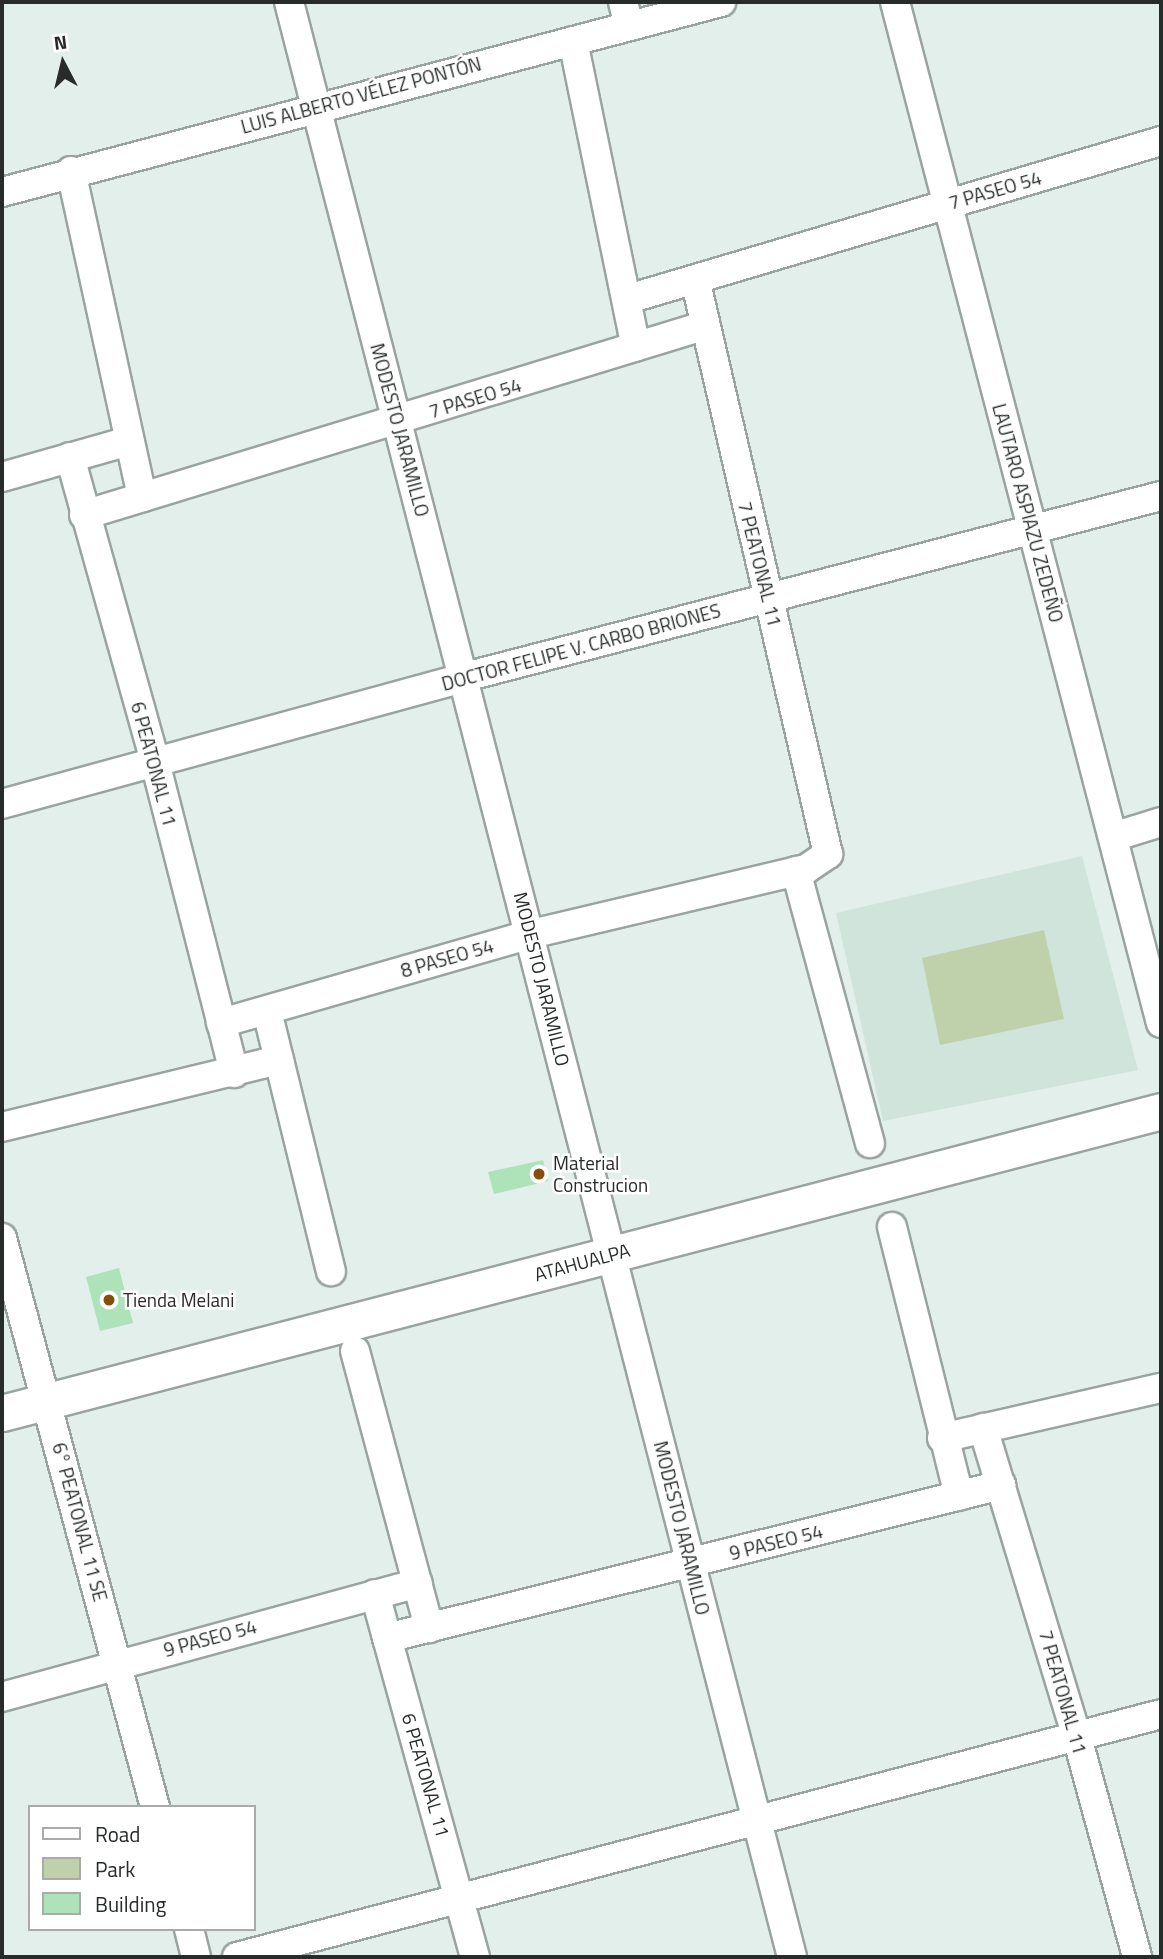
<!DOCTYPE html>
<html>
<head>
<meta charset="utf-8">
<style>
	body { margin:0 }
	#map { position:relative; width:1163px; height:1959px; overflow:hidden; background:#e2efea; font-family:"Titillium Web",sans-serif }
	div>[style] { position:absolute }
	.built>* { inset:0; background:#d0e4dc }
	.green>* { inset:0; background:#bfd1ab }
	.building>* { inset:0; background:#aee2b9 }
	.roads { filter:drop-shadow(2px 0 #99a4a0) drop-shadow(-2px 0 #99a4a0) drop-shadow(0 2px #99a4a0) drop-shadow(0 -2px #99a4a0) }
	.minor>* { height:28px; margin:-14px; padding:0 14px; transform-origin:14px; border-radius:14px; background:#fff }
	.tertiary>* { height:35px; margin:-17.5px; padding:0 17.5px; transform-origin:17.5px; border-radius:17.5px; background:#fff }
	.dots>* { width:19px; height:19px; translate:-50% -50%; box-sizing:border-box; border:4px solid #fff; border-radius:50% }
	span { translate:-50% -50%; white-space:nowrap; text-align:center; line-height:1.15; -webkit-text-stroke:5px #fff; paint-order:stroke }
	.street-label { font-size:19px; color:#272b2a }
	.poi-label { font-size:19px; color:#272b2a }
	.left { translate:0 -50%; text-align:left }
	.frame { position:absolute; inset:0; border:4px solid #272b2a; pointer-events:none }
	.legend { position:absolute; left:28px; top:1805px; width:228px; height:126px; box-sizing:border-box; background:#fff; border:2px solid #a9aaaa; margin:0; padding:9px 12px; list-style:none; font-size:21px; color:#272b2a }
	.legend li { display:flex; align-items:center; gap:14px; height:35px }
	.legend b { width:35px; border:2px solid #a9aaaa }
	.north { position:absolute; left:28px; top:28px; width:70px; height:70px; -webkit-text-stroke:5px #fff; paint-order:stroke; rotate:353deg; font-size:19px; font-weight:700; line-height:28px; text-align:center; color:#272b2a }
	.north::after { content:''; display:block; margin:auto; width:24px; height:32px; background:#272b2a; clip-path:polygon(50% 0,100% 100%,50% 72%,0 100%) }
</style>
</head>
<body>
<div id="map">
	<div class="built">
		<div style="clip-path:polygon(1082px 856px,1138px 1070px,883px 1121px,836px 913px)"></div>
	</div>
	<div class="green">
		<div style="clip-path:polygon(1044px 930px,1064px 1019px,940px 1045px,922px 958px)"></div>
	</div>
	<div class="building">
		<div style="clip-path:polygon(543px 1160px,548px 1181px,494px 1194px,488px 1172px)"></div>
		<div style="clip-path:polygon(119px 1268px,133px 1323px,100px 1331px,86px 1277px)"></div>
	</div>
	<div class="roads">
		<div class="minor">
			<div style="left:289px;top:2px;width:2019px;rotate:75.57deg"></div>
			<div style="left:623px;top:2px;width:25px;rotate:76deg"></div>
			<div style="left:895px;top:2px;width:1055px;rotate:75.4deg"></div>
			<div style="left:573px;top:41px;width:312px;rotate:78.4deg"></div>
			<div style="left:71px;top:171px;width:334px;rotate:77.7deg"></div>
			<div style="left:2px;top:192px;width:744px;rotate:-14.8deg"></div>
			<div style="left:628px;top:299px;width:556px;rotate:-16.51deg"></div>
			<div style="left:70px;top:457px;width:317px;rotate:74.4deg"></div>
			<div style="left:155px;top:762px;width:321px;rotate:75.7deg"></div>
			<div style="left:2px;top:477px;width:132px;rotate:-15.8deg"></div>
			<div style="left:84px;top:515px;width:647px;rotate:-16.98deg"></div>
			<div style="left:2px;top:804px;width:480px;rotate:-15.3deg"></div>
			<div style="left:465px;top:677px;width:719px;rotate:-14.58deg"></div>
			<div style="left:1113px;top:837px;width:50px;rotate:-17.4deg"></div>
			<div style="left:796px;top:871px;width:282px;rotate:74.8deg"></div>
			<div style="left:267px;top:1011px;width:268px;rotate:76.2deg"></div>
			<div style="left:221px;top:1023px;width:323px;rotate:-16deg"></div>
			<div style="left:531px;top:934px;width:283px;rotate:-13.3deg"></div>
			<div style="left:806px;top:869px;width:27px;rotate:-34deg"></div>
			<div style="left:828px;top:854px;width:590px;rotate:-103.02deg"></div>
			<div style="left:2px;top:1127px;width:285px;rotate:-13.6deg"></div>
			<div style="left:892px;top:1227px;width:277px;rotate:76deg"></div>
			<div style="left:2px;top:1238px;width:589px;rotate:74.95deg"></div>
			<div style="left:355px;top:1351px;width:287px;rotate:75deg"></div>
			<div style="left:983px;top:1428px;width:323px;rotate:73.1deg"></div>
			<div style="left:1077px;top:1737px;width:228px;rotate:74.7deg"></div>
			<div style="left:942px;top:1438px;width:225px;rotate:-12.9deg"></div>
			<div style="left:375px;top:1594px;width:377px;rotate:74.6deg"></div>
			<div style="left:387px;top:1638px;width:633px;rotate:-13.99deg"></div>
			<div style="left:2px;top:1697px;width:431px;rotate:-15.3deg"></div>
			<div style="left:189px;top:1929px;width:29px;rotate:76deg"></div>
			<div style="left:237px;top:1957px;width:955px;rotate:-14.73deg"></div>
		</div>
		<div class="tertiary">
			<div style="left:2px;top:1413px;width:1198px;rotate:-14.6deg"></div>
		</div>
	</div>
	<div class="dots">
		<div style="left:539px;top:1174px;background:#884d08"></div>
		<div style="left:109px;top:1300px;background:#884d08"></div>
	</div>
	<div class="street-label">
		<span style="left:361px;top:95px;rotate:-15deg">LUIS ALBERTO VÉLEZ PONTÓN</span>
		<span style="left:995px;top:190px;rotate:-16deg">7 PASEO 54</span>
		<span style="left:475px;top:398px;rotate:-17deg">7 PASEO 54</span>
		<span style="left:400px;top:430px;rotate:75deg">MODESTO JARAMILLO</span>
		<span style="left:1028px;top:513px;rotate:75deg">LAUTARO ASPIAZU ZEDEÑO</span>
		<span style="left:760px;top:564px;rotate:76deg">7 PEATONAL 11</span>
		<span style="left:581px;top:647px;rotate:-15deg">DOCTOR FELIPE V. CARBO BRIONES</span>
		<span style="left:154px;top:764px;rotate:75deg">6 PEATONAL 11</span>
		<span style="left:447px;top:958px;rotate:-16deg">8 PASEO 54</span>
		<span style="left:542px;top:979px;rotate:76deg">MODESTO JARAMILLO</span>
		<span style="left:582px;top:1262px;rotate:-15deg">ATAHUALPA</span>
		<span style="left:80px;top:1522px;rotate:75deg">6° PEATONAL 11 SE</span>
		<span style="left:682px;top:1528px;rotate:76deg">MODESTO JARAMILLO</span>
		<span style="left:776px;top:1542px;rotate:-14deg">9 PASEO 54</span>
		<span style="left:210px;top:1638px;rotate:-15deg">9 PASEO 54</span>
		<span style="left:1063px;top:1692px;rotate:74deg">7 PEATONAL 11</span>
		<span style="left:426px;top:1775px;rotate:74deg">6 PEATONAL 11</span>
	</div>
	<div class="poi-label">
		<span class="left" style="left:553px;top:1174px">Material<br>Construcion</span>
		<span class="left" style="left:123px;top:1300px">Tienda Melani</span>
	</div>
	<div class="frame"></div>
	<ul class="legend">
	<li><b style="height:9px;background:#fff"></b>Road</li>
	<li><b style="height:19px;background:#bfd1ab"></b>Park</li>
	<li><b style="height:19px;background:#aee2b9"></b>Building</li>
	</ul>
	<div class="north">N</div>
</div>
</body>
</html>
